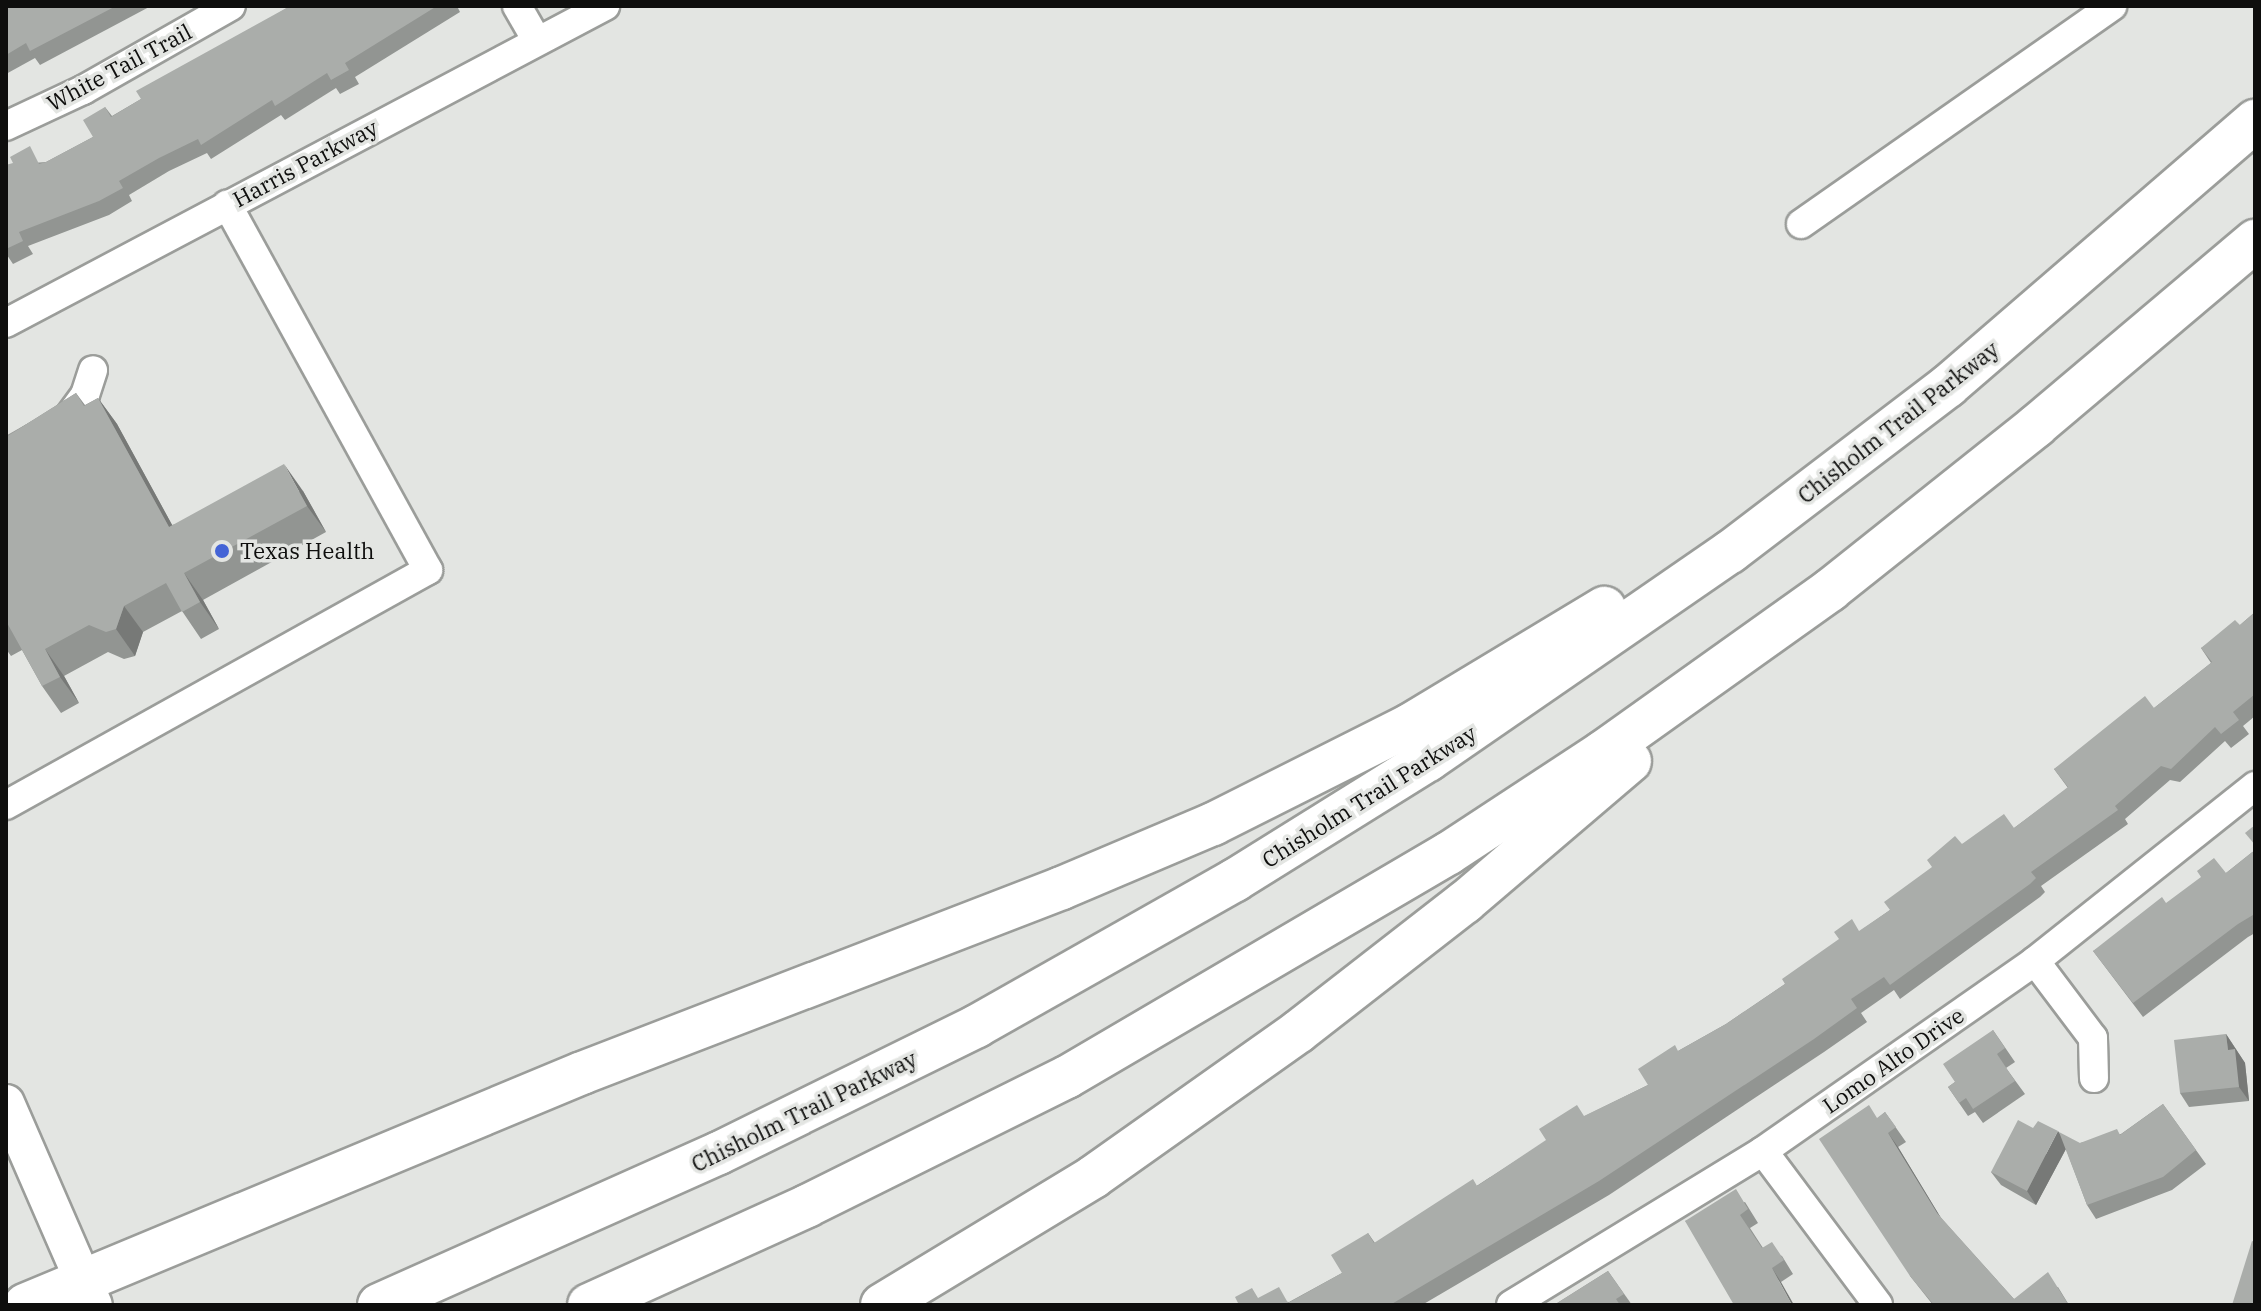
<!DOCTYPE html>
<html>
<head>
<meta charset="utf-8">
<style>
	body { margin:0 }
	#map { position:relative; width:2261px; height:1311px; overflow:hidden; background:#e3e5e2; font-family:"IBM Plex Serif",serif }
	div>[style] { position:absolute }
	.roads { filter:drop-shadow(2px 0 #9b9d9a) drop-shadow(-2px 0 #9b9d9a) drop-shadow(0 2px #9b9d9a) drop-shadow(0 -2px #9b9d9a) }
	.minor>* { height:28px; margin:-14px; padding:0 14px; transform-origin:14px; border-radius:14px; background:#fff }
	.major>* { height:36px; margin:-18px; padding:0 18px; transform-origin:18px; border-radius:18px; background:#fff }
	.highway>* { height:42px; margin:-21px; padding:0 21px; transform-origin:21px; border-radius:21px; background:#fff }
	.wall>* { inset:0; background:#929592 }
	.shaded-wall>* { inset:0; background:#777977 }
	.building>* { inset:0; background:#aaadaa }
	.dots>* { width:22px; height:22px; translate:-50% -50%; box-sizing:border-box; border:4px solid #e3e5e2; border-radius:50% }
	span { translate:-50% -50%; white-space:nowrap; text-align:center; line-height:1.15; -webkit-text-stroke:7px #e3e5e2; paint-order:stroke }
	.street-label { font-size:22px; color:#0e0e0d }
	.poi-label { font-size:22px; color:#0e0e0d }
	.left { translate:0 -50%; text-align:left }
	.frame { position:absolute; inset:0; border:8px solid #0e0e0d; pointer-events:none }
</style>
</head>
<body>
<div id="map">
	<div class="roads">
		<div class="minor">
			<div style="left:517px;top:6px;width:39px;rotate:60deg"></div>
			<div style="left:6px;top:126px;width:85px;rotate:-25.1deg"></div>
			<div style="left:83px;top:90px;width:170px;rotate:-29.6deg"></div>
			<div style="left:1801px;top:224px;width:380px;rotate:-35deg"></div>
			<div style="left:6px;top:323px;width:678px;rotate:-27.89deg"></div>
			<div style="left:6px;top:455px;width:69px;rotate:-29.5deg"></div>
			<div style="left:66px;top:421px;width:32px;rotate:-54deg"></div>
			<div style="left:85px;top:395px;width:26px;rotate:-72deg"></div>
			<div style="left:6px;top:805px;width:483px;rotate:-29.1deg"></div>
			<div style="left:428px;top:570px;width:417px;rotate:-118.8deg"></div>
			<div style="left:2035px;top:961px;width:96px;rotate:53deg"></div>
			<div style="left:2093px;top:1038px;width:40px;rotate:88.6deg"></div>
			<div style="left:1763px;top:1151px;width:192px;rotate:53.2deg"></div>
			<div style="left:1511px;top:1305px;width:295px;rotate:-31.4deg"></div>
			<div style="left:1763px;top:1151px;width:332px;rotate:-34.9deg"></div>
			<div style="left:2035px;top:961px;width:281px;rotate:-38.5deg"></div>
		</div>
		<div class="major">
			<div style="left:6px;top:1103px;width:220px;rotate:66.5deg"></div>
		</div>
		<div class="highway">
			<div style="left:25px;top:1305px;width:603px;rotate:-22.61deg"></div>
			<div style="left:582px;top:1073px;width:514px;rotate:-21.08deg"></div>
			<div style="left:1062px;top:888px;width:164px;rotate:-23deg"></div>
			<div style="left:1213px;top:824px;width:220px;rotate:-26.7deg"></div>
			<div style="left:1410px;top:725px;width:227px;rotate:-31.1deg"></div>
			<div style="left:379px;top:1305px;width:372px;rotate:-24.1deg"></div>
			<div style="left:719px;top:1153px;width:288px;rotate:-26.2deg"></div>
			<div style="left:977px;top:1026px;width:296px;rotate:-29.5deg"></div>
			<div style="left:1235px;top:880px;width:227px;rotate:-31.9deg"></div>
			<div style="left:1428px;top:760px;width:367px;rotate:-34.6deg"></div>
			<div style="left:1730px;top:552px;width:274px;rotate:-37.3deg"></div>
			<div style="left:1948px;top:386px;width:406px;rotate:-40.8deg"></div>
			<div style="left:589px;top:1305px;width:239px;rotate:-24.4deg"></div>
			<div style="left:807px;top:1206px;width:290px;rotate:-26.4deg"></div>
			<div style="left:1067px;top:1077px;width:443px;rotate:-30.4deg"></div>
			<div style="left:1449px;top:853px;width:184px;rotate:-33.3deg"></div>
			<div style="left:1603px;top:752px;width:279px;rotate:-35.5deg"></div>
			<div style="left:1830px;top:590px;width:263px;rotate:-38.5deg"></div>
			<div style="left:2036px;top:426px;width:287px;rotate:-40.2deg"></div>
			<div style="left:882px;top:1305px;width:247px;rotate:-31.2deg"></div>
			<div style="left:1093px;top:1177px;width:252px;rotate:-35.3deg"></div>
			<div style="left:1299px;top:1031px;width:210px;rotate:-37.9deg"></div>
			<div style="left:1465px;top:902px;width:217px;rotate:-40.5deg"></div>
		</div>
	</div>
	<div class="wall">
		<div style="clip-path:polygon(6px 6px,151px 6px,40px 65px,35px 58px,6px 74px)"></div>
		<div style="clip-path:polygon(290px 6px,457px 6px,460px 12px,355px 77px,359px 84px,340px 94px,336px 88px,285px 120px,281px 115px,211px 159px,207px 153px,169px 171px,129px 195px,132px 201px,109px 215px,28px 246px,33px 254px,13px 264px,7px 255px,6px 256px,6px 165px,46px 162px,93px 137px,105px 107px,112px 116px,141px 99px)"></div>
		<div style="clip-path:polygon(76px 393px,85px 405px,98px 398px,117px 424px,172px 525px,303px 491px,326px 532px,203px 600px,219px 629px,201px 639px,182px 611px,143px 632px,135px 656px,124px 659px,108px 652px,64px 676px,79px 703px,61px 713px,42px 686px,22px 650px,11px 656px,6px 649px,6px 437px)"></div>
		<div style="clip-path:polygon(2255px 612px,2255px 716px,2243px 726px,2249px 734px,2231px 748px,2225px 741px,2180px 782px,2170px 780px,2125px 819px,2128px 824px,2041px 886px,2045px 892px,2040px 897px,1900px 999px,1894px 990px,1861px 1013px,1867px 1022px,1824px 1052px,1609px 1195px,1422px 1305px,1239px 1305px,1260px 1298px,1289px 1302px,1342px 1273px,1368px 1233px,1375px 1243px,1478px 1185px,1585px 1116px,1648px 1085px,1678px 1051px,1726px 1024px,1785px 984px,1890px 910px,1962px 844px,2014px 828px,2068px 788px,2054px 769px,2154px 708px,2211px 663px,2201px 648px,2240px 625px)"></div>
		<div style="clip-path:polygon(2255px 850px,2255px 933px,2248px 937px,2143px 1017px,2093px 951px,2226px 873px)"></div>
		<div style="clip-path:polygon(1993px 1030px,2015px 1062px,2006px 1068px,2025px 1094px,1983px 1123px,1975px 1112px,1968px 1116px,1948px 1087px,1955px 1082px)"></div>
		<div style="clip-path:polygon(2226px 1034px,2245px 1063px,2249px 1101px,2189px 1107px,2180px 1093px)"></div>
		<div style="clip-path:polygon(2163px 1104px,2206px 1164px,2172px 1190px,2096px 1219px,2087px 1205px,2066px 1149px,2036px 1205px,2001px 1185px,1991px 1172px,2080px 1143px,2121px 1134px)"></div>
		<div style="clip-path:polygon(1885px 1112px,1906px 1142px,1898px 1147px,1941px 1218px,2014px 1299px,2058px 1287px,2069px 1305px,1933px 1305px,1910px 1276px,1878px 1118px)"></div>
		<div style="clip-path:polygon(1745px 1202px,1758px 1223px,1750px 1228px,1763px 1248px,1782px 1256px,1793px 1274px,1781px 1282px,1685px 1221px)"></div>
		<div style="clip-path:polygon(1608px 1271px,1632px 1305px,1554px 1305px)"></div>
	</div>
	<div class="shaded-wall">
		<div style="clip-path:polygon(98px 398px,117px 424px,188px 554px,169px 527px)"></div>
		<div style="clip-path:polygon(284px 464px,303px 491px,326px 532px,307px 506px)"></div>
		<div style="clip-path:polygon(184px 573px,203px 600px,219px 629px,200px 602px)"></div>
		<div style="clip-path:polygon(124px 606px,143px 632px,135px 656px,116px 629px)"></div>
		<div style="clip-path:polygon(45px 649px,64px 676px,79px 703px,60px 677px)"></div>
		<div style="clip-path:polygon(2226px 1034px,2245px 1063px,2249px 1101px,2239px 1087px,2228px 1050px)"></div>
		<div style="clip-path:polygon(2058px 1131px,2068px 1145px,2036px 1205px,2027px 1191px)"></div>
		<div style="clip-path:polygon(1888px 1133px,1898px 1147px,1947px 1228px,1937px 1213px)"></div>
		<div style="clip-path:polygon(1772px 1268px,1781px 1282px,1794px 1305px,1792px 1305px)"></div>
	</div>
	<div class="building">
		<div style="clip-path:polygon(6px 6px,116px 6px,30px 51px,26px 43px,6px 55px)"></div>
		<div style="clip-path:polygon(290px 6px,437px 6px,345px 63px,349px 70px,331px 80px,327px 73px,275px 106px,272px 100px,201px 145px,198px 139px,159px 158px,119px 181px,123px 188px,99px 201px,19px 232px,23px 241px,6px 249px,6px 165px,13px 163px,10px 157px,30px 146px,39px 164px,46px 162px,93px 137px,83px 120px,105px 107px,111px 117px,141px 99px,136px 91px)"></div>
		<div style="clip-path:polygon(76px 393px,84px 406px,98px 398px,169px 527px,284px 464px,307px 506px,184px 573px,200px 602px,182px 612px,166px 583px,124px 606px,116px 629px,106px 632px,89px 625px,45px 649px,60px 677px,42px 686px,6px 621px,6px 437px)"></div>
		<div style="clip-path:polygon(2255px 612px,2255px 694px,2233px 712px,2239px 720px,2221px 734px,2215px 727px,2171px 769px,2161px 766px,2115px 806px,2118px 810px,2031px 872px,2036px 878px,2030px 884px,1890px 985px,1884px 977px,1851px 999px,1857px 1008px,1814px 1039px,1599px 1181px,1390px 1305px,1239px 1305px,1235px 1297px,1252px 1288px,1258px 1298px,1279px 1287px,1288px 1303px,1342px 1273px,1331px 1255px,1368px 1233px,1374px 1243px,1473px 1179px,1477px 1186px,1546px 1140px,1539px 1129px,1577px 1105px,1584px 1116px,1648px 1085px,1638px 1069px,1675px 1045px,1678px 1051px,1726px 1024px,1785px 984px,1782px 979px,1839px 939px,1834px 932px,1852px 919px,1859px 931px,1890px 910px,1884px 902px,1932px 867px,1927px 860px,1955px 836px,1962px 844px,2004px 814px,2014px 828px,2068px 787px,2054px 769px,2145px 696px,2154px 708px,2212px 662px,2201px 648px,2235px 620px,2240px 625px)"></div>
		<div style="clip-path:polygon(2255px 825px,2255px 845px,2245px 833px)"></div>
		<div style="clip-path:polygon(2255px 850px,2255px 918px,2253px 915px,2238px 924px,2133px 1003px,2093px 951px,2162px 897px,2166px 903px,2201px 877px,2197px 871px,2214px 858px,2226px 873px)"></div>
		<div style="clip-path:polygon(1993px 1030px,2005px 1048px,1997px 1054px,2015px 1081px,1973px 1109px,1966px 1098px,1959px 1103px,1948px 1087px,1955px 1082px,1943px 1064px)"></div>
		<div style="clip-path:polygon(2226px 1034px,2228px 1050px,2235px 1049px,2239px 1087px,2180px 1093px,2174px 1040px)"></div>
		<div style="clip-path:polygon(2163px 1104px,2196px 1150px,2163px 1177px,2087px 1205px,2059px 1132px,2080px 1143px,2117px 1129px,2120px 1135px)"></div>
		<div style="clip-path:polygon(1869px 1105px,1877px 1118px,1885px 1112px,1896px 1127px,1888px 1133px,1937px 1213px,2014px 1299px,2048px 1272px,2068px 1304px,1934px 1305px,1910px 1276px,1819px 1139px)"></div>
		<div style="clip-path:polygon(2018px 1120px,2033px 1128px,2038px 1121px,2058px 1131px,2027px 1191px,1991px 1172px)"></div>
		<div style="clip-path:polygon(1736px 1189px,1748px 1209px,1740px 1215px,1762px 1248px,1772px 1242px,1784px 1260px,1772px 1268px,1792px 1305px,1734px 1305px,1685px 1221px)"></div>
		<div style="clip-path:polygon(2252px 1241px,2255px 1242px,2255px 1305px,2232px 1305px)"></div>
		<div style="clip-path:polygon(1608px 1271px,1624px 1294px,1616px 1299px,1620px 1305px,1554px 1305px)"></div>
	</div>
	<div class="dots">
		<div style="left:222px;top:551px;background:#4464d6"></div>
	</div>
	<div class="street-label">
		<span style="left:119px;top:67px;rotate:-28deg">White Tail Trail</span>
		<span style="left:305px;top:163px;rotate:-28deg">Harris Parkway</span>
		<span style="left:1898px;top:422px;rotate:-38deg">Chisholm Trail Parkway</span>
		<span style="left:1369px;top:796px;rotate:-32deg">Chisholm Trail Parkway</span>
		<span style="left:1893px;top:1060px;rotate:-35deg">Lomo Alto Drive</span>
		<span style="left:804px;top:1111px;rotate:-26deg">Chisholm Trail Parkway</span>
	</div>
	<div class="poi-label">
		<span class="left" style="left:240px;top:551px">Texas Health</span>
	</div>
	<div class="frame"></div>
</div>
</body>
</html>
